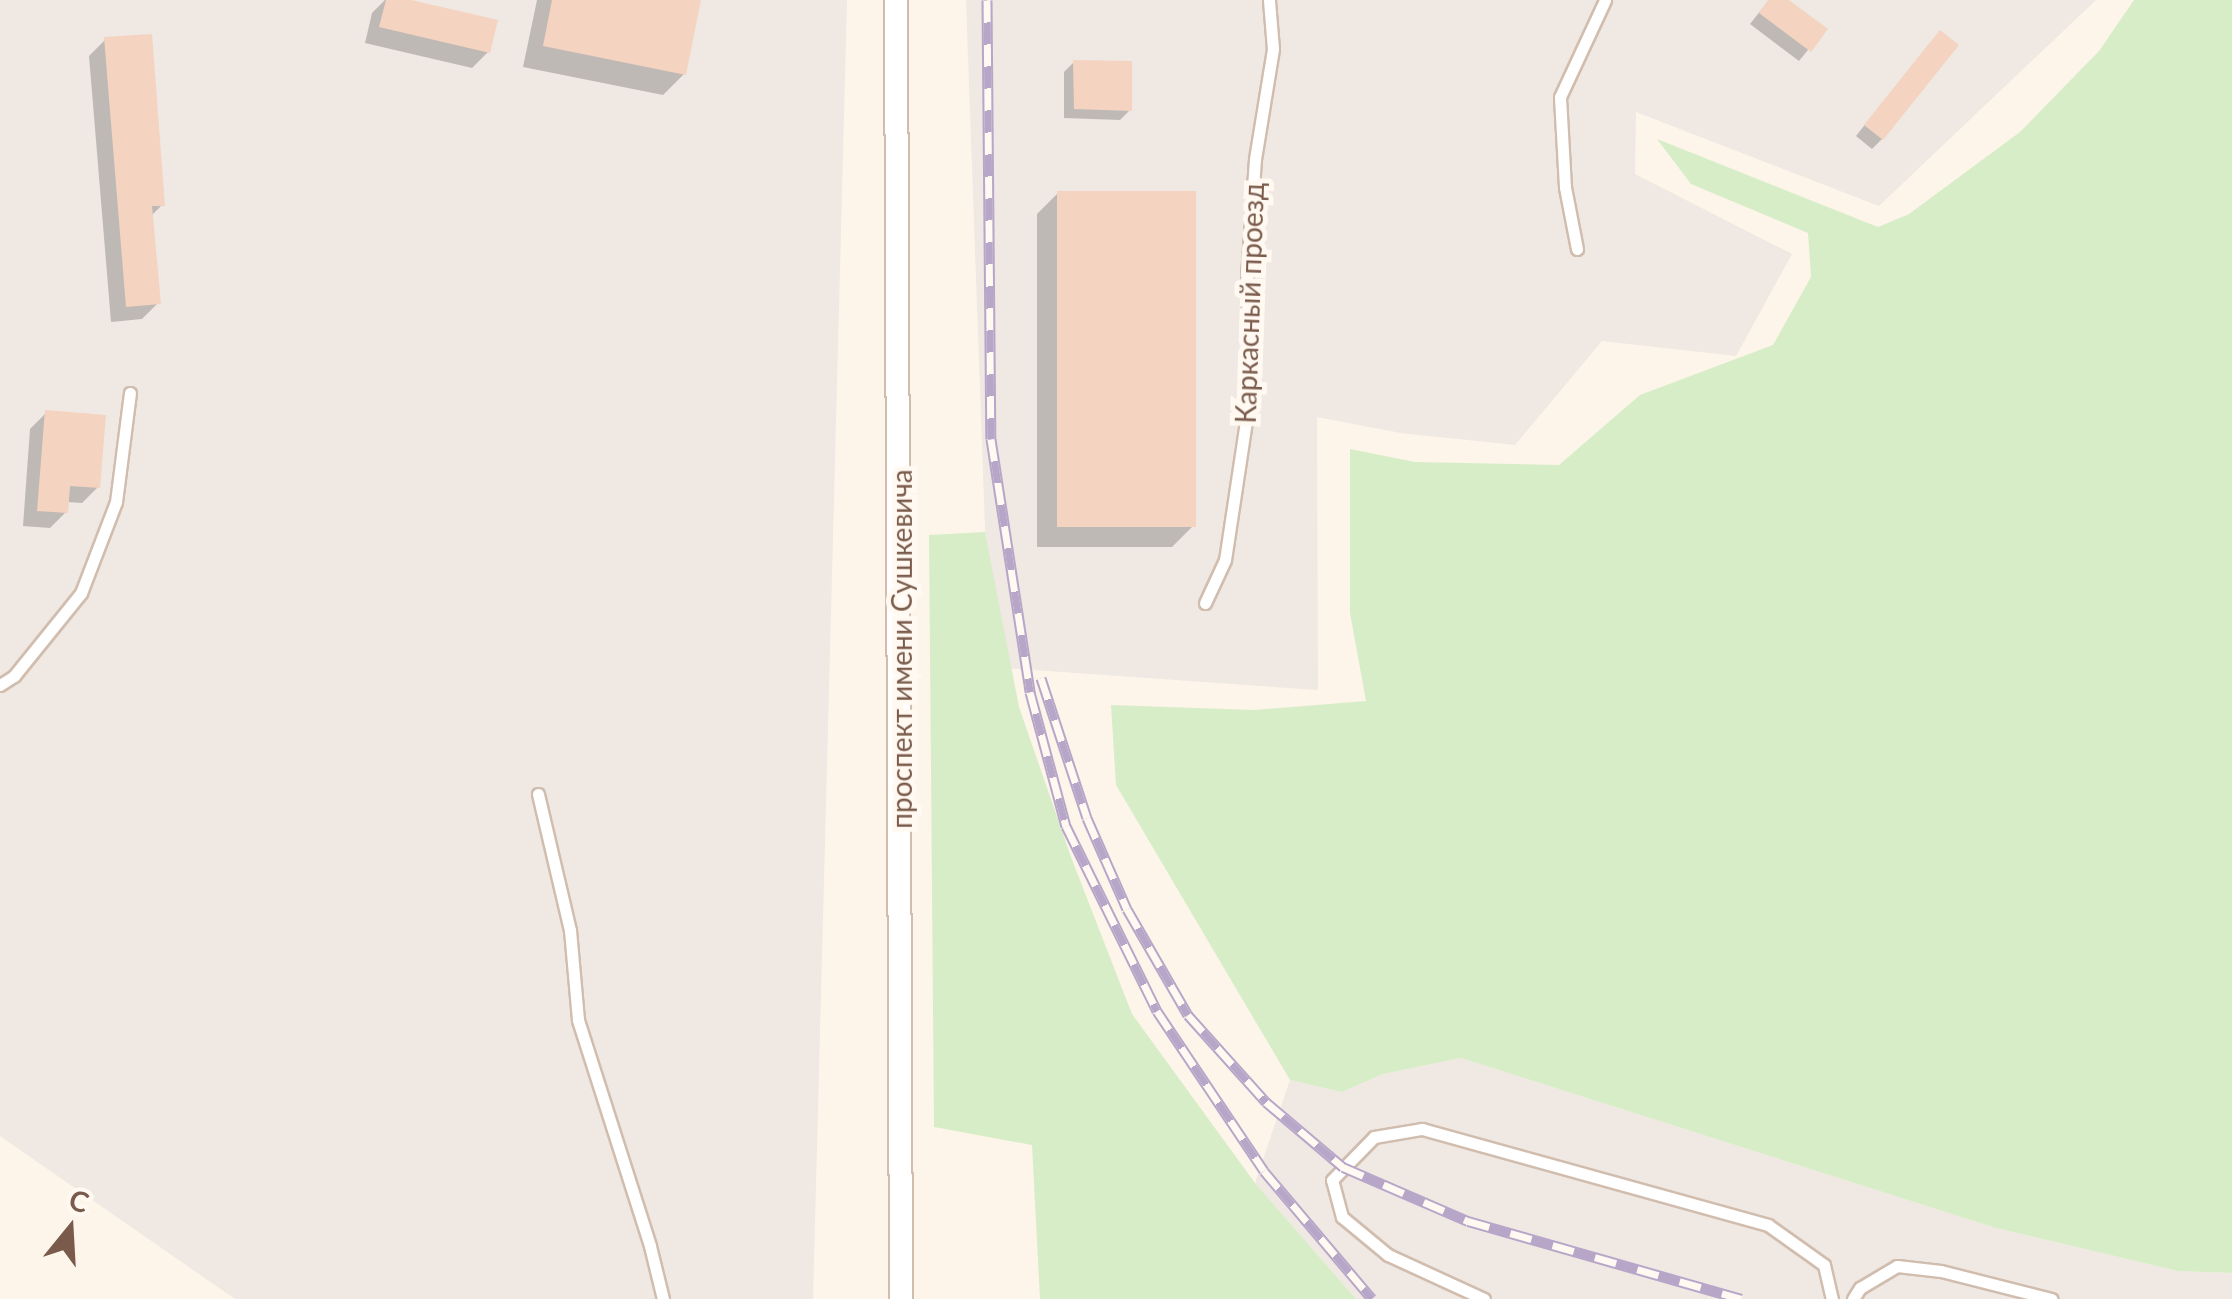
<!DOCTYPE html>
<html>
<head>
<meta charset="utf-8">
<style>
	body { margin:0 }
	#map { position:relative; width:2232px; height:1299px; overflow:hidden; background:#fdf5ea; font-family:Lato,sans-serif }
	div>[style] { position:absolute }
	.industrial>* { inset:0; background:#efe8e3 }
	.green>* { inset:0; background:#d7edc7 }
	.shadow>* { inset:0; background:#0003 }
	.building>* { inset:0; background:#f4d3c0 }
	.roads { filter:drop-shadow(2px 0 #d1bdae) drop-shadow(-2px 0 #d1bdae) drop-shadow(0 2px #d1bdae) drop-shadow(0 -2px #d1bdae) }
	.service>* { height:11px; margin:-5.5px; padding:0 5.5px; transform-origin:5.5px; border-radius:5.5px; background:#fff }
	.minor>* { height:22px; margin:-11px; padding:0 11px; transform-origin:11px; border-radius:11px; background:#fff }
	.rail>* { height:11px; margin-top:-5.5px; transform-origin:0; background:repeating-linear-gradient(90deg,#fff9f2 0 22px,#b8a6c9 0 44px); box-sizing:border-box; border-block:2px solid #b8a6c9 }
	span { translate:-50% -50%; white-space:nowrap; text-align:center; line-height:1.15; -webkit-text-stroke:10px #fff9f2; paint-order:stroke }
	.street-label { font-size:28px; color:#7a5b4b }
	.north { position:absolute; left:20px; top:1179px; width:100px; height:100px; -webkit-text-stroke:8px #fff9f2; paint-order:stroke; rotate:18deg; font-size:28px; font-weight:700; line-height:40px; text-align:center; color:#7a5b4b }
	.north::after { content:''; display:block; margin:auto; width:35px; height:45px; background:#7a5b4b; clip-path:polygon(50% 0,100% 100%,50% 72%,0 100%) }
</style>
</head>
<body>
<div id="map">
	<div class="industrial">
		<div style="clip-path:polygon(0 0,847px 0,813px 1299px,235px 1299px,0 1136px)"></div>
		<div style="clip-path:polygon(966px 0,2096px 0,1879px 206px,1636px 112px,1635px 174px,1792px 254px,1736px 356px,1602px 341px,1515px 445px,1401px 433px,1317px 417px,1318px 690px,990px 667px)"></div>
		<div style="clip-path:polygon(1461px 1058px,1996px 1228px,2178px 1271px,2232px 1273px,2232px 1299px,1356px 1299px,1255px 1183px,1290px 1080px,1342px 1092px,1383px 1074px)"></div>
	</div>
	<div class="green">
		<div style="clip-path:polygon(2134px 0,2232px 0,2232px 1273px,2178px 1271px,1996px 1228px,1461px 1058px,1383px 1074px,1342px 1092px,1290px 1080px,1116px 785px,1111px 705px,1254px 710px,1366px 701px,1350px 613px,1350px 449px,1415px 462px,1559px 465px,1640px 395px,1773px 345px,1811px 277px,1808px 233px,1691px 184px,1657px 139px,1878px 227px,1909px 214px,2020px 132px,2099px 51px)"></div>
		<div style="clip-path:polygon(985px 532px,1019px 707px,1071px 857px,1132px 1014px,1255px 1183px,1356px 1299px,1040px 1299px,1032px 1145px,934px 1127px,929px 535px)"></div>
	</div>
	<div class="shadow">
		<div style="clip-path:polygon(385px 0,400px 0,488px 52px,472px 68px,365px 43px,372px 13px)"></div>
		<div style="clip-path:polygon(537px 0,699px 0,684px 74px,663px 95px,523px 67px)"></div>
		<div style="clip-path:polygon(1769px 0,1785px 0,1824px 30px,1799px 61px,1750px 24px)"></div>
		<div style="clip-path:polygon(105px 40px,162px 205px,150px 217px,158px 303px,142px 319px,111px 322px,89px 56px)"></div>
		<div style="clip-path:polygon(1930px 43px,1882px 139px,1872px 149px,1856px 136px)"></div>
		<div style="clip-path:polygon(1074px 62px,1130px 110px,1120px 120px,1064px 118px,1064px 72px)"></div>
		<div style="clip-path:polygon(1058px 193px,1193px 526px,1172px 547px,1037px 547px,1037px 214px)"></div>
		<div style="clip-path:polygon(46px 413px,98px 487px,82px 503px,67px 502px,66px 512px,50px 528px,23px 526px,30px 429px)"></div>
	</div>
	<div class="building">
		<div style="clip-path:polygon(386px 0,411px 0,498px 20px,490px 53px,379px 27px)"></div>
		<div style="clip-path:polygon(552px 0,701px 0,686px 75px,543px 46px)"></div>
		<div style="clip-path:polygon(1768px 0,1789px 0,1828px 29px,1811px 52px,1759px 13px)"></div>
		<div style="clip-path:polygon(1940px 30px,1959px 45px,1883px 140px,1864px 125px)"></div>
		<div style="clip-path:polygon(152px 34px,165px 206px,152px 206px,161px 304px,126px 307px,104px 37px)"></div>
		<div style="clip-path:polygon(1073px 60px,1132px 61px,1132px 111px,1074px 109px)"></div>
		<div style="clip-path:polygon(1057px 191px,1196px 191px,1196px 527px,1057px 527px)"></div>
		<div style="clip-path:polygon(45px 410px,106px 415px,100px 488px,70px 486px,68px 513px,37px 511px)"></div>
	</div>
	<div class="roads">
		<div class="service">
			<div style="left:1577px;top:249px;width:63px;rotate:-101deg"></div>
			<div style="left:1565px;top:187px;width:90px;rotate:-93.2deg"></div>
			<div style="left:1560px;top:97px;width:107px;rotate:-65.1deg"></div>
			<div style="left:1205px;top:603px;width:47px;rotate:-65.1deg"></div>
			<div style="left:1225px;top:560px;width:160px;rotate:-81.4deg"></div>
			<div style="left:1249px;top:402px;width:126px;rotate:-90.9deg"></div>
			<div style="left:1247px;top:276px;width:117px;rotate:-86.1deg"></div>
			<div style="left:1255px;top:159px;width:111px;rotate:-80.7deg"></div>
			<div style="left:1273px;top:49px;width:49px;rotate:-94.7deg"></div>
			<div style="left:0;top:685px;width:17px;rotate:-33deg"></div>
			<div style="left:14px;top:676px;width:107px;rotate:-51.1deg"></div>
			<div style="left:81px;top:593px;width:97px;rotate:-69deg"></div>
			<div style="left:116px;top:502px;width:110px;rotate:-82.7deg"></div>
			<div style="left:538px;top:794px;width:140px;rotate:76.8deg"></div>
			<div style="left:570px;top:930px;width:90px;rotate:84.9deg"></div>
			<div style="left:578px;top:1020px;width:237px;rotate:72.3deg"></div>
			<div style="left:650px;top:1246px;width:55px;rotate:76.2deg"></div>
			<div style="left:1484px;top:1299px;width:106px;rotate:-155.4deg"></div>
			<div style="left:1388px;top:1255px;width:60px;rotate:-140.4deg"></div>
			<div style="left:1342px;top:1217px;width:38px;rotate:-105deg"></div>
			<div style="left:1332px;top:1180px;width:60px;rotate:-45.7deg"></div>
			<div style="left:1374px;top:1137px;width:49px;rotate:-9.5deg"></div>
			<div style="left:1422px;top:1129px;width:359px;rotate:15.5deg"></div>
			<div style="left:1768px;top:1225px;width:69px;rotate:35.5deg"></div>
			<div style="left:1824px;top:1265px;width:35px;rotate:77deg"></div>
			<div style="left:1853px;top:1299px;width:13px;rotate:-58deg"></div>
			<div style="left:1860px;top:1288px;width:43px;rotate:-30.7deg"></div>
			<div style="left:1897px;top:1266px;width:44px;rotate:6.5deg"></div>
			<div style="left:1941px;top:1271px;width:114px;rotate:14.2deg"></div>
		</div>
		<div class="minor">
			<div style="left:896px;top:0;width:1299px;rotate:89.78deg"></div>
		</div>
	</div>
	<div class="rail">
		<div style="left:987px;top:0;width:439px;rotate:89.5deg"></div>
		<div style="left:991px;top:439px;width:256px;rotate:81.2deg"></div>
		<div style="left:1030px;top:692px;width:139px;rotate:75deg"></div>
		<div style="left:1066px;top:826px;width:206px;rotate:63.8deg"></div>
		<div style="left:1157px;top:1011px;width:192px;rotate:56.2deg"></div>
		<div style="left:1264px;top:1171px;width:167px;rotate:49.8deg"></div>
		<div style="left:1041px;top:678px;width:147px;rotate:71.8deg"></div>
		<div style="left:1087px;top:818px;width:99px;rotate:66.3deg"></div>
		<div style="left:1127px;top:909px;width:122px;rotate:60.1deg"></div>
		<div style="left:1188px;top:1015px;width:117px;rotate:48.1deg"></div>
		<div style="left:1266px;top:1102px;width:101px;rotate:40.2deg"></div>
		<div style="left:1343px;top:1167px;width:136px;rotate:23.4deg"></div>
		<div style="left:1468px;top:1221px;width:284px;rotate:15.9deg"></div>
	</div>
	<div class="street-label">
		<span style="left:1249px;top:303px;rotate:-88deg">Каркасный проезд</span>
		<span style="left:901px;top:649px;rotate:-90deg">проспект имени Сушкевича</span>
	</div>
	<div class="north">С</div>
</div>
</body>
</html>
